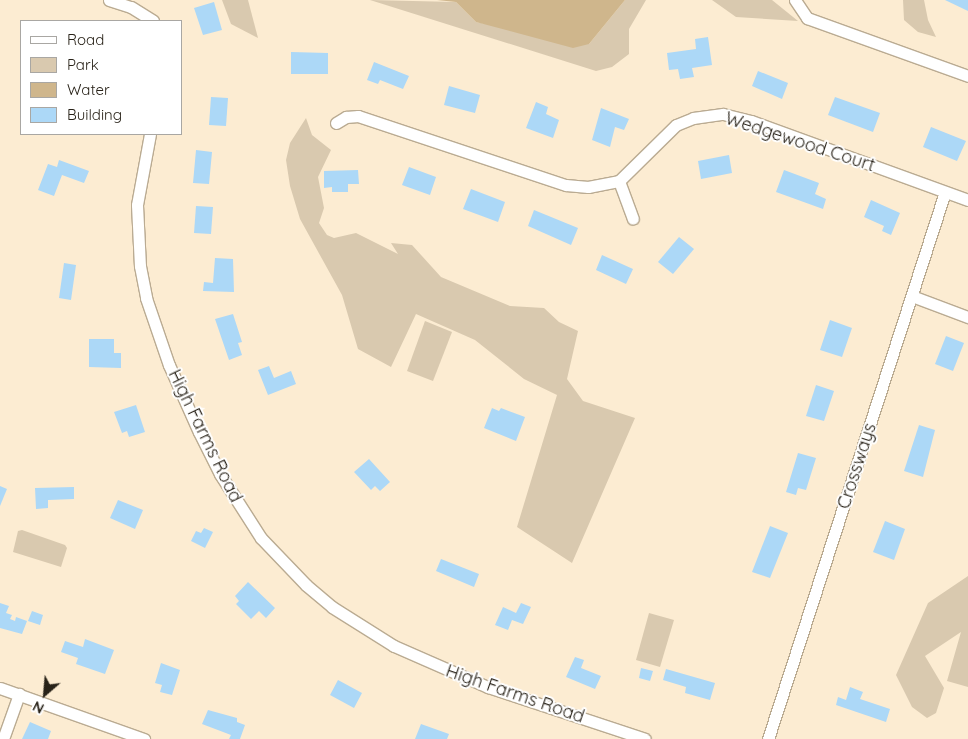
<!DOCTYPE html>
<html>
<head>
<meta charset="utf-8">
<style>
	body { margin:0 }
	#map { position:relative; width:968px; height:739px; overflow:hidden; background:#fcecd2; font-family:Quicksand,sans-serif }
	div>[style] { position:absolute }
	.green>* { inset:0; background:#d9c9af }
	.water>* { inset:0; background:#cfb68c }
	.building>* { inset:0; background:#acd8f7 }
	.roads { filter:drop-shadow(1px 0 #baab92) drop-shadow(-1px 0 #baab92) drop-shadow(0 1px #baab92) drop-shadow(0 -1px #baab92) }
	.street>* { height:11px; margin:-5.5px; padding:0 5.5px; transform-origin:5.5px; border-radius:5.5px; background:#fff }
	span { translate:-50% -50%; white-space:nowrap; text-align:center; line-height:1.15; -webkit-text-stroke:4px #fff; paint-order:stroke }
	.street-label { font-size:18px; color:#282218 }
	.legend { position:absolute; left:20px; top:20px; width:162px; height:115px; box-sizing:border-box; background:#fff; border:1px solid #a9a7a3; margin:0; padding:6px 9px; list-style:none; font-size:15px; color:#282218 }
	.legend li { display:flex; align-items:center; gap:10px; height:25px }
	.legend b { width:25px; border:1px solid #a9a7a3 }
	.north { position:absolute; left:20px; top:669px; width:50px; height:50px; -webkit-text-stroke:4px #fff; paint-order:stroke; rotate:207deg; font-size:14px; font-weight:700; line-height:20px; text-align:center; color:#282218 }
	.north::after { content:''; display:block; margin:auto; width:18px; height:22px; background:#282218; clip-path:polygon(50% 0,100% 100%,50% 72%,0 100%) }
</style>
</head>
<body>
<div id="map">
	<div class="green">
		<div style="clip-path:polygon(222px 0,248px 0,258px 38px,231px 24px)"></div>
		<div style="clip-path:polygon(370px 0,456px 2px,476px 22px,589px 44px,625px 0,646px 0,629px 29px,629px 54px,612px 67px,596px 71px)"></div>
		<div style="clip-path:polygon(712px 0,772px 0,798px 21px,736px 17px)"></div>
		<div style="clip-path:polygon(924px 0,928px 20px,936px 37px,918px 32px,904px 20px,903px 0)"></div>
		<div style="clip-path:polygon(306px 118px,312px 135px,331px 150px,318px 177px,324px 208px,319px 223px,327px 235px,334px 238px,356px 233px,398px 254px,391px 243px,412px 245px,441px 277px,510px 306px,544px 308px,559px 322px,578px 331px,567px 379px,583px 401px,635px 418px,572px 563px,517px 527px,557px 395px,524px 379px,475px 340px,416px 314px,391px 367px,358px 349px,342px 295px,300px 219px,290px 186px,286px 160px,290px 143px)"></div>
		<div style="clip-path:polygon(425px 321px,452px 332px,433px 381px,407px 371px)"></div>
		<div style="clip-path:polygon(22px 530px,65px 545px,67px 548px,61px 567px,13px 552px,18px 531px)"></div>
		<div style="clip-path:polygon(968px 576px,968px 687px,947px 681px,961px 632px,925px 656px,944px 688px,936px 713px,927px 718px,912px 707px,896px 675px,928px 603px)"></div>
		<div style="clip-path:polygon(649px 613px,674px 620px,660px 667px,636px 660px)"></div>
	</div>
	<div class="water">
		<div style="clip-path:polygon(437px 0,625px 0,589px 44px,573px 48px,476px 22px,456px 2px)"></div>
	</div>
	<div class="building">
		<div style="clip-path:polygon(945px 0,968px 0,968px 11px)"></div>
		<div style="clip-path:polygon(214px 2px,222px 30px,203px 35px,194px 8px)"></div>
		<div style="clip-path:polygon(708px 37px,712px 65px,692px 68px,694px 77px,680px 79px,678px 69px,669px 70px,667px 53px,696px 49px,695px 39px)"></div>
		<div style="clip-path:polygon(291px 52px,328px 53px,328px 74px,291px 74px)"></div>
		<div style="clip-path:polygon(374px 62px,409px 76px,403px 89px,380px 80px,378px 84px,367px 80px)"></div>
		<div style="clip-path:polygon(758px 71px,788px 83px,782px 99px,752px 86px)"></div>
		<div style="clip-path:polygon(449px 86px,480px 95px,475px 113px,444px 105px)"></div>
		<div style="clip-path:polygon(211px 97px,228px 98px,226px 126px,209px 125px)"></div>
		<div style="clip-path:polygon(835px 97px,880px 113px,873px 132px,828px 115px)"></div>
		<div style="clip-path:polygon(536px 102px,548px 107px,546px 114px,559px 120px,553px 138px,526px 128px)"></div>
		<div style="clip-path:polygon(601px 108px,629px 119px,624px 130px,615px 127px,610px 147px,592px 140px)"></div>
		<div style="clip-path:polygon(931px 127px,966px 141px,957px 161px,923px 147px)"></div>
		<div style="clip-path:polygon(196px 150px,212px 152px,209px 184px,193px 183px)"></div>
		<div style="clip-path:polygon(729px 155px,732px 173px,701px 179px,698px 161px)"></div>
		<div style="clip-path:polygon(59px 160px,89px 171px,84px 183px,62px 175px,54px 196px,38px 190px,48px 164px,57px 167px)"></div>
		<div style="clip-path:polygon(409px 167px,436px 177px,430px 195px,402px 185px)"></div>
		<div style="clip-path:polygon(358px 170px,359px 184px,348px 184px,348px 192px,332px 192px,332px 187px,324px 188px,324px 171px)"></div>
		<div style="clip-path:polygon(784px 170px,819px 183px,815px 194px,826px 199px,823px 209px,776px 192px)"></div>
		<div style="clip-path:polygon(471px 189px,505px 202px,498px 222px,463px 209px)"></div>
		<div style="clip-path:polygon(871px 200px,900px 213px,891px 235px,882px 231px,884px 226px,864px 217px)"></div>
		<div style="clip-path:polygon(196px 206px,213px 207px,211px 234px,194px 233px)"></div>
		<div style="clip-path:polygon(534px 210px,578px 228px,571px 245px,528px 226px)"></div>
		<div style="clip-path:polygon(679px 237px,694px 249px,673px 274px,658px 262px)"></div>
		<div style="clip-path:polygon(602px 255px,633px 269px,626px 284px,596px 270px)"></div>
		<div style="clip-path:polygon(215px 258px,233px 259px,234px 292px,203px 291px,204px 282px,213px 283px)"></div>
		<div style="clip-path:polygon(64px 263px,76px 265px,71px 300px,59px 298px)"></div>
		<div style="clip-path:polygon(233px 314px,242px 342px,238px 343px,242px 355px,229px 360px,215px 319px)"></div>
		<div style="clip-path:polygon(830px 320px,852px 328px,842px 357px,820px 350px)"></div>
		<div style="clip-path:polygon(946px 336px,964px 343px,953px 371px,935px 364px)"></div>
		<div style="clip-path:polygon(89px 339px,114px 339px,114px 353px,121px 353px,121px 368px,89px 367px)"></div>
		<div style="clip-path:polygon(269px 366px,274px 378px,291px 371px,296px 384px,268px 395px,258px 370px)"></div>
		<div style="clip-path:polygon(816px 385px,834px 391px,824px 421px,806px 416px)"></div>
		<div style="clip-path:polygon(136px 405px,145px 432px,129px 437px,127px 431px,122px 433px,114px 412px)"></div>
		<div style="clip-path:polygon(492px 408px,499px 411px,501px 408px,525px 417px,516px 441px,484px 428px)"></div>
		<div style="clip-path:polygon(919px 425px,935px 430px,923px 477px,904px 471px)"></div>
		<div style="clip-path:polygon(798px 453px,816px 458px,806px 490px,798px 488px,796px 495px,786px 492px)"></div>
		<div style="clip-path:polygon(369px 459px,390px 482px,380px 491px,375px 486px,371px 490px,354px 472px)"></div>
		<div style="clip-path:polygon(0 486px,7px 489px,0 506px)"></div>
		<div style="clip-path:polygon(74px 487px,74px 499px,48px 500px,48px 508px,36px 509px,35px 488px)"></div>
		<div style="clip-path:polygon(118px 500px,143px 510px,135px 529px,110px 518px)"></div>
		<div style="clip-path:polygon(885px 521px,905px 529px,894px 560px,873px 552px)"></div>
		<div style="clip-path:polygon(770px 526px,788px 533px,770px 578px,752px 572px)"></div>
		<div style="clip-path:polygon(204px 528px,213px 532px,205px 548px,191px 541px,196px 531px,201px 533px)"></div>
		<div style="clip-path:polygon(441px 559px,479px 574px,474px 587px,436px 571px)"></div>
		<div style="clip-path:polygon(248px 582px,275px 608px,266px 618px,259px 611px,251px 619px,236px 604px,239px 601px,235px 596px)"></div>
		<div style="clip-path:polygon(0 603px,9px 606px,6px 613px,12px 615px,10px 619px,15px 621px,16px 617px,27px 621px,22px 634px,0 628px)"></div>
		<div style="clip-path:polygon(521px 603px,531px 607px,523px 624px,512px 620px,508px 630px,495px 625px,503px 607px,516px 613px)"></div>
		<div style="clip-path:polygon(32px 611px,43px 615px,40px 625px,28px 621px)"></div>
		<div style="clip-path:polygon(85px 639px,114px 650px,105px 674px,76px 664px,78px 658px,61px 652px,65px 641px,83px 647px)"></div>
		<div style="clip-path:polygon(575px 657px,584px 660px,581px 668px,601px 676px,595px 689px,566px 677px)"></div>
		<div style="clip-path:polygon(161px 663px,180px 670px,172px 695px,160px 692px,162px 685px,155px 683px)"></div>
		<div style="clip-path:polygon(641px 668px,653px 671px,650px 681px,639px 678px)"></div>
		<div style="clip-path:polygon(666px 669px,715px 683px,710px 700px,685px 693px,686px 687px,663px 680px)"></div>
		<div style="clip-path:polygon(338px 680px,362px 693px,354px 708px,330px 695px)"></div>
		<div style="clip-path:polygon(850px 687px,863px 692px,860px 699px,890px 709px,886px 722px,836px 705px,838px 697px,846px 700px)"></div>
		<div style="clip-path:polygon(208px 710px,237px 718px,237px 722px,245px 725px,240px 739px,229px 739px,231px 735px,202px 724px)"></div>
		<div style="clip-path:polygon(30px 722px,51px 731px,48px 739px,22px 739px)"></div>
		<div style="clip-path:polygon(421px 724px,449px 734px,447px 739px,415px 739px)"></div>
	</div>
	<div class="roads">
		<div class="street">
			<div style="left:109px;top:0;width:23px;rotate:18deg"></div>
			<div style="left:131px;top:7px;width:26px;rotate:32deg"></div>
			<div style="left:795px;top:0;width:22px;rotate:56deg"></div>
			<div style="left:807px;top:18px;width:171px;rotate:19.8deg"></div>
			<div style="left:336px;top:123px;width:12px;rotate:-31deg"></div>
			<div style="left:346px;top:117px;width:12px;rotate:-5deg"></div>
			<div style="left:358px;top:116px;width:219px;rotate:18.4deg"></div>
			<div style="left:566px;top:185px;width:22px;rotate:5deg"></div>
			<div style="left:588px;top:187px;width:32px;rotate:-11deg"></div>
			<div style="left:619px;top:181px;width:80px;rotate:-44.5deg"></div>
			<div style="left:676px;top:125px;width:18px;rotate:-22deg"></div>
			<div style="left:693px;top:118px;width:30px;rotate:-8deg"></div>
			<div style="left:723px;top:114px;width:29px;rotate:14deg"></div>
			<div style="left:751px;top:121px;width:231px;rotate:20deg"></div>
			<div style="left:150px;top:134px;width:72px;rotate:100.4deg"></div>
			<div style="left:137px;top:205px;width:61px;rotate:87.2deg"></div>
			<div style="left:140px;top:266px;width:33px;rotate:79deg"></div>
			<div style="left:146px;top:298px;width:71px;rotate:71.1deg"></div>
			<div style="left:169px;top:365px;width:73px;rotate:65.9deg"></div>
			<div style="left:199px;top:432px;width:47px;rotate:63.4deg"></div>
			<div style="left:220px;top:474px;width:76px;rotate:57.4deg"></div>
			<div style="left:261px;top:538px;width:65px;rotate:46.2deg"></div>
			<div style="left:306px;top:585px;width:34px;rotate:40deg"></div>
			<div style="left:332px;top:607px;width:73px;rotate:32.2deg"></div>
			<div style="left:394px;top:646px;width:103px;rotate:23.6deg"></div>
			<div style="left:488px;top:687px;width:165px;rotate:18.3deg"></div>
			<div style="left:619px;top:181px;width:40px;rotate:69.8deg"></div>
			<div style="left:912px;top:296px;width:60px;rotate:20.6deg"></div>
			<div style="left:0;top:688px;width:153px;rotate:19.5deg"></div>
			<div style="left:3px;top:739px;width:48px;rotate:-70.4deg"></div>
			<div style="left:768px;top:739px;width:575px;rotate:-72.07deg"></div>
		</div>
	</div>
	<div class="street-label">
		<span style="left:800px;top:142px;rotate:18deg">Wedgewood Court</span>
		<span style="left:205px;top:436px;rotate:64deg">High Farms Road</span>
		<span style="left:857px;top:466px;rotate:-72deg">Crossways</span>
		<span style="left:515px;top:694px;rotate:19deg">High Farms Road</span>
	</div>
	<ul class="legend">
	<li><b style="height:6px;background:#fff"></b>Road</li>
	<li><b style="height:14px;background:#d9c9af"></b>Park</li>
	<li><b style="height:14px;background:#cfb68c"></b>Water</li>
	<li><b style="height:14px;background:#acd8f7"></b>Building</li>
	</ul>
	<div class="north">N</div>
</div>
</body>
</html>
